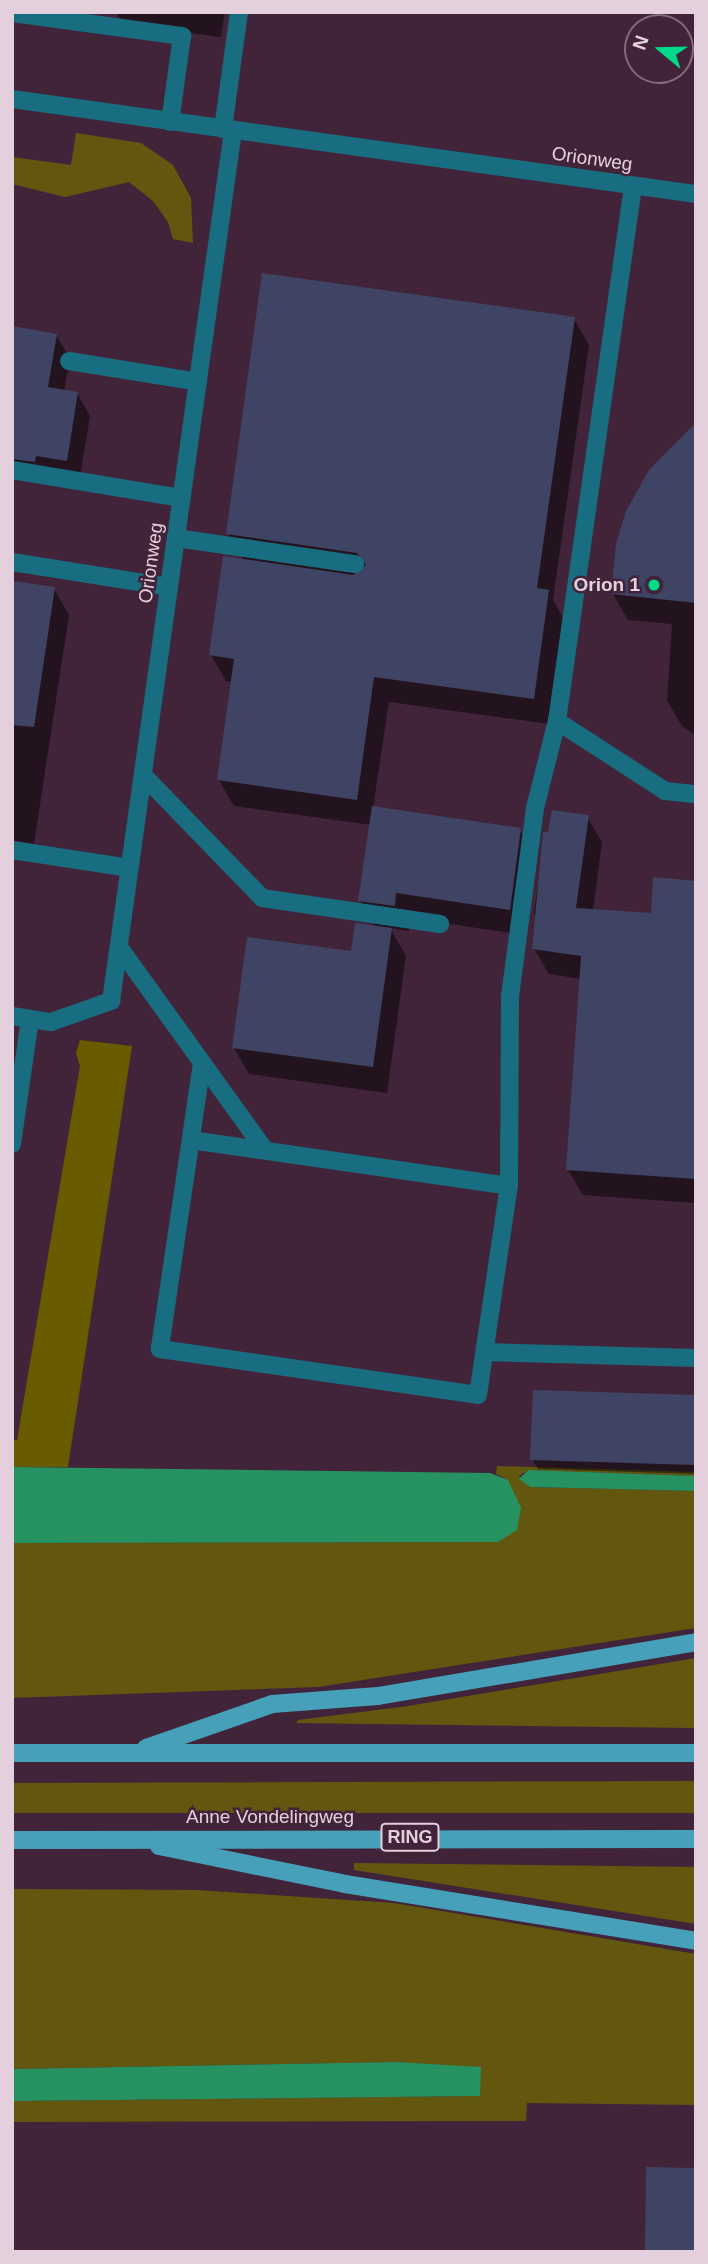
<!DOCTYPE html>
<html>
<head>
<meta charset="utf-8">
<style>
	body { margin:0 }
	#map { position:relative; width:708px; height:2264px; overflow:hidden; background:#412439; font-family:Arial,sans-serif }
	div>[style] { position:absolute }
	.green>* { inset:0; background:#635710 }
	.forest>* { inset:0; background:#695b00 }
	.water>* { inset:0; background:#279261 }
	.shadow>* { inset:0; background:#0007 }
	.building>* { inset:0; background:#404464 }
	.service>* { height:18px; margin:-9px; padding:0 9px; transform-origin:9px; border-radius:9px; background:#196d81 }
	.minor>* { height:18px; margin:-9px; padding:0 9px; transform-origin:9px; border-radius:9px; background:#196d81 }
	.primary>* { height:18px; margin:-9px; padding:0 9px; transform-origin:9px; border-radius:9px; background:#46a0b9 }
	.dots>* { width:19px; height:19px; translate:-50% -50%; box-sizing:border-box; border:4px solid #412439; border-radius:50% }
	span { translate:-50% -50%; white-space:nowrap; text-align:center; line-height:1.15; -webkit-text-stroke:5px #412439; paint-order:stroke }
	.shield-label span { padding:2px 5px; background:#412439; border:2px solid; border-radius:5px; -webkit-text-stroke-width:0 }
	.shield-label { font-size:18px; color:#e4d0dd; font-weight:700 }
	.street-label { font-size:19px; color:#e4d0dd }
	.poi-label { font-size:19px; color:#e4d0dd; font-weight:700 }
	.right { translate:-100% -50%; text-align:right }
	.frame { position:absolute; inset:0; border:14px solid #e4d0dd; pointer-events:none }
	.north { position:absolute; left:624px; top:14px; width:70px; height:70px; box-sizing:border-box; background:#412439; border:2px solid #82697b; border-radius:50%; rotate:289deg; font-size:19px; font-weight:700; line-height:28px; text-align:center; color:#e4d0dd }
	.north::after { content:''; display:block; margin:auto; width:24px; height:32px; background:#01d98b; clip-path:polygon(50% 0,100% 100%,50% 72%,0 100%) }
</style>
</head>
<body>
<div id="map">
	<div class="green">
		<div style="clip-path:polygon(76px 133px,141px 143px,173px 165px,191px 198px,193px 243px,173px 239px,168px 222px,153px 201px,129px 182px,65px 197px,12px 184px,12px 157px,71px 165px)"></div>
		<div style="clip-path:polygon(497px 1466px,696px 1472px,696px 1476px,528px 1470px,519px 1476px,530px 1487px,696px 1491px,696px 1628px,318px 1687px,12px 1698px,12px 1543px,498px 1542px,508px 1480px,496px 1474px)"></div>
		<div style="clip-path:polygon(696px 1658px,696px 1728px,296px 1723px,298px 1720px,408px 1706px)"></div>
		<div style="clip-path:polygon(696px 1781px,696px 1813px,12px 1813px,12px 1783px)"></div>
		<div style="clip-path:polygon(354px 1863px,696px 1867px,696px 1924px,354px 1870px)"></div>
		<div style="clip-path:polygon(12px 1889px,197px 1890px,394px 1903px,696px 1954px,696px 2105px,527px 2103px,526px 2121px,12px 2122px,12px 2101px,479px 2096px,481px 2068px,396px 2062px,12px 2069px)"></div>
	</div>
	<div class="forest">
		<div style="clip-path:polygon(80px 1040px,132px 1046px,68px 1467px,12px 1467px,12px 1440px,17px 1440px,80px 1066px,76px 1053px)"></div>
	</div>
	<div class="water">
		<div style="clip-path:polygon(12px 1467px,490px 1473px,508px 1480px,521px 1508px,517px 1530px,498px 1542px,12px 1543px)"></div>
		<div style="clip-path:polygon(528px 1470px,696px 1476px,696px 1491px,530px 1487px,519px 1479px)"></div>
		<div style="clip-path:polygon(396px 2062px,481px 2067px,480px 2096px,12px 2101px,12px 2069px)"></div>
	</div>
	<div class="shadow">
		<div style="clip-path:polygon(116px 12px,225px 12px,221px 37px,123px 24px)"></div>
		<div style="clip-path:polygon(574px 319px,589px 345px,553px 600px,563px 618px,549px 724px,389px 702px,373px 808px,520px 830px,535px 856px,524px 935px,411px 918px,409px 931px,390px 928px,406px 956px,387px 1093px,249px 1074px,234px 1048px,353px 953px,376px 928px,360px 900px,371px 825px,234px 806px,219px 780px,233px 682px,226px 681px,211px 655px,244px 561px,228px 533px)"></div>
		<div style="clip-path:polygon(12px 328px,56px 335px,70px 358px,64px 391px,77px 393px,90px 416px,79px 483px,12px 463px)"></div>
		<div style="clip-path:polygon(696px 458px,696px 736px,682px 726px,667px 700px,672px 624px,628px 620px,613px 594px)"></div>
		<div style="clip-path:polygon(12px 582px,54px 589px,69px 615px,34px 844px,12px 840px)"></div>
		<div style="clip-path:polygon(587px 817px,602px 842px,593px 911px,652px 915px,696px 882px,696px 1203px,583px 1195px,568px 1170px,581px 979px,549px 974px,534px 949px,538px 919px,534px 913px,545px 834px)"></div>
		<div style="clip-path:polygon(696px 1397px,696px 1474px,538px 1469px,532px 1459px)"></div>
	</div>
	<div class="building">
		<div style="clip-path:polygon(262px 273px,575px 317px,537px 588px,549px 590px,534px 699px,374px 677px,357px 800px,217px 780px,234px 659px,209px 655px,223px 556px,353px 575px,366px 565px,357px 553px,226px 534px)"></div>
		<div style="clip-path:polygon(12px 326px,57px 334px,48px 387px,78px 392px,67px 461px,36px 456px,35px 462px,12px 459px)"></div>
		<div style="clip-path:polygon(696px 423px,696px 603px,611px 594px,616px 544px,626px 511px,649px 470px)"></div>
		<div style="clip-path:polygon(12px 581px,55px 587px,34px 727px,12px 725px)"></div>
		<div style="clip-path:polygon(372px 806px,521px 828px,510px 910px,396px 893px,395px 906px,358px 901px)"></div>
		<div style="clip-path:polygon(552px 810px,589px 815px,576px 908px,651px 913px,653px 877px,696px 881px,696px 1179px,566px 1170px,581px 956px,532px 949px,543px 832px,548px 832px)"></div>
		<div style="clip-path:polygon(355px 923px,392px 928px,373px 1067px,232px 1048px,247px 937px,351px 951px)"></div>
		<div style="clip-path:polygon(533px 1390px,696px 1395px,696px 1465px,530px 1460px)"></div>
		<div style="clip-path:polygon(646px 2167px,696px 2168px,696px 2252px,645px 2252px)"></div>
	</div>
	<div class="service">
		<div style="left:12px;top:13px;width:172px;rotate:7.7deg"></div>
		<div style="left:182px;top:36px;width:87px;rotate:97.9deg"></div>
		<div style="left:223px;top:129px;width:118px;rotate:-82.2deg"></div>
		<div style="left:69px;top:361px;width:131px;rotate:9.2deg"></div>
		<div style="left:12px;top:470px;width:172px;rotate:9.4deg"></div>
		<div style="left:176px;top:538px;width:181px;rotate:8.3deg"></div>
		<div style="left:12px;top:562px;width:159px;rotate:9deg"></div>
		<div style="left:557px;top:721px;width:129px;rotate:32.9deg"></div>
		<div style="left:665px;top:791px;width:31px;rotate:6deg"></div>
		<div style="left:143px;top:775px;width:171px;rotate:45.9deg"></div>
		<div style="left:262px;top:898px;width:180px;rotate:8.3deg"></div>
		<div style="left:12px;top:850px;width:119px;rotate:8.7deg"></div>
		<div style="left:119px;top:947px;width:250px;rotate:54.3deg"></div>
		<div style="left:12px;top:1016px;width:39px;rotate:9deg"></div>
		<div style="left:51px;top:1022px;width:64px;rotate:-19.3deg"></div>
		<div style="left:202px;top:1063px;width:289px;rotate:98.4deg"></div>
		<div style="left:160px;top:1349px;width:321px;rotate:8.2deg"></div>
		<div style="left:478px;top:1395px;width:211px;rotate:-81.6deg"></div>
		<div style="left:509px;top:1186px;width:190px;rotate:-89.7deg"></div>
		<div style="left:510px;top:996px;width:190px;rotate:-82.4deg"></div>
		<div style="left:535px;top:808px;width:90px;rotate:-75.8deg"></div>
		<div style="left:557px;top:721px;width:540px;rotate:-81.91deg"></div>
		<div style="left:191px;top:1140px;width:321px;rotate:8.2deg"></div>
		<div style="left:12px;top:1144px;width:126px;rotate:-81.8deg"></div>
		<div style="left:485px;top:1352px;width:211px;rotate:1.6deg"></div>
	</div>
	<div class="minor">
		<div style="left:12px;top:99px;width:691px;rotate:7.91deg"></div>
		<div style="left:111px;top:1001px;width:879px;rotate:-82.02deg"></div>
	</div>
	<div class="primary">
		<div style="left:146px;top:1748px;width:133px;rotate:-19.2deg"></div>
		<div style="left:272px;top:1704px;width:106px;rotate:-4.3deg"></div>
		<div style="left:378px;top:1696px;width:323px;rotate:-9.6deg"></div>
		<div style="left:12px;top:1753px;width:684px"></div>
		<div style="left:12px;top:1840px;width:684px;rotate:-0.08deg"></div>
		<div style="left:159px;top:1846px;width:190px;rotate:11.5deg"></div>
		<div style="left:345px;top:1884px;width:356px;rotate:9.2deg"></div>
	</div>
	<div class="dots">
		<div style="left:654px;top:585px;background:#01d98b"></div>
	</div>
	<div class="shield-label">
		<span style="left:410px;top:1837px">RING</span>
	</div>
	<div class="street-label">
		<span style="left:592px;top:159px;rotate:8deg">Orionweg</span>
		<span style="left:151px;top:563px;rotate:-82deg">Orionweg</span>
		<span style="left:270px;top:1817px">Anne Vondelingweg</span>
	</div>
	<div class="poi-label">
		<span class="right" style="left:640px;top:585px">Orion 1</span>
	</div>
	<div class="frame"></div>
	<div class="north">N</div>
</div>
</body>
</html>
